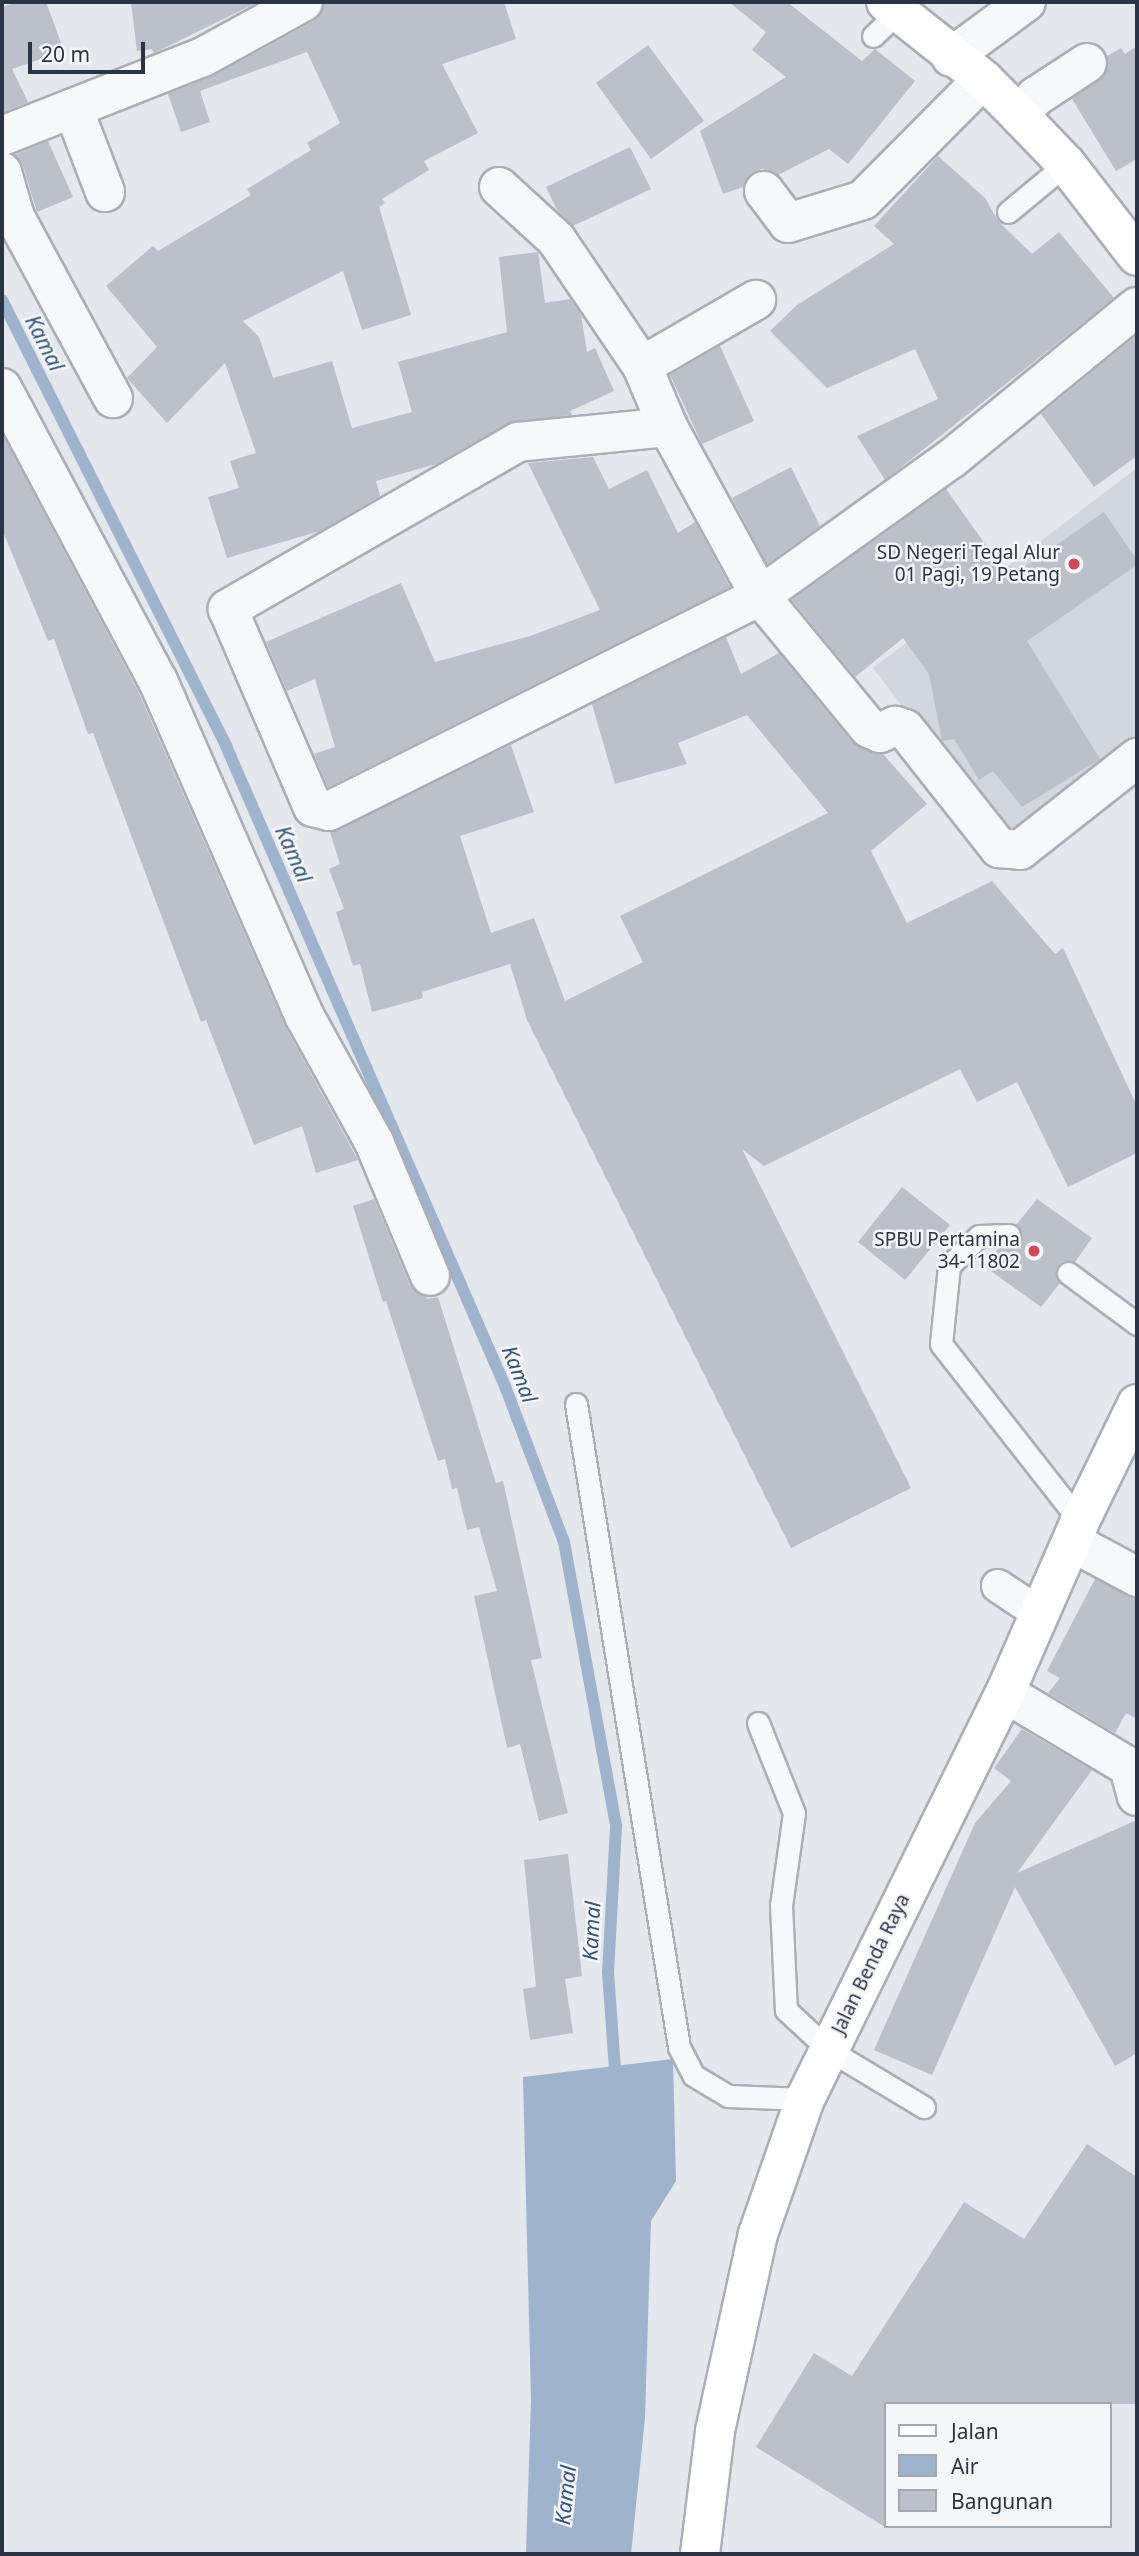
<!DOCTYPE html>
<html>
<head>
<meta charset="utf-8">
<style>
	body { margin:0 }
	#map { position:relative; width:1139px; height:2556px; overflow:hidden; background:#e4e7ec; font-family:"Noto Sans",sans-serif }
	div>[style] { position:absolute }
	.built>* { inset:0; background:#d2d6de }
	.water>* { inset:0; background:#9fb4cc }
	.stream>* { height:12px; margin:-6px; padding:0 6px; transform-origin:6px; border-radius:6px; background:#9fb4cc }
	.building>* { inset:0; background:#bbc0ca }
	.roads { filter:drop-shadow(2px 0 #a9aeb7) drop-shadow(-2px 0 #a9aeb7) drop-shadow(0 2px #a9aeb7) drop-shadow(0 -2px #a9aeb7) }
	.service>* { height:21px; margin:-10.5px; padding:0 10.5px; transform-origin:10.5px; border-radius:10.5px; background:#f7f8fa }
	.pedestrian>* { height:32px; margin:-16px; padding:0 16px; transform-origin:16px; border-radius:16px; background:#f7f8fa }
	.minor>* { height:38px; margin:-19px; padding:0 19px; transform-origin:19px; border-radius:19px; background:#f7f8fa }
	.secondary>* { height:38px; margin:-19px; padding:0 19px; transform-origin:19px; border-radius:19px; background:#fff }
	.dots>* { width:19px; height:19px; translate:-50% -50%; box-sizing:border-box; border:4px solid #f4f6f9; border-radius:50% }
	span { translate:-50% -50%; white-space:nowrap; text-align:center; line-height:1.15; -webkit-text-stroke:5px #f4f6f9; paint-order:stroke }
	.poi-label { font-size:19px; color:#2b3445 }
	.right { translate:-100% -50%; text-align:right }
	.street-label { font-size:19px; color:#2b3445 }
	.water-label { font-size:21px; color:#34527a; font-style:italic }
	.frame { position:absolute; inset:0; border:4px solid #2b3445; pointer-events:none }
	.legend { position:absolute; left:884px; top:2402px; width:228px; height:126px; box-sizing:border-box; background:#f4f6f9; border:2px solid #a4a8b1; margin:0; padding:9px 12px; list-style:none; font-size:21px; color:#2b3445 }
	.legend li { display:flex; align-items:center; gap:14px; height:35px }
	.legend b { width:35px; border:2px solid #a4a8b1 }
	.scale { position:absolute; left:28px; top:42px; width:117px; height:32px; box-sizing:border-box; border:4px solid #2b3445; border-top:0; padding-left:9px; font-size:21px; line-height:24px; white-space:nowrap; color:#2b3445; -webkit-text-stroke:5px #f4f6f9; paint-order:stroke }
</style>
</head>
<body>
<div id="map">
	<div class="built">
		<div style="clip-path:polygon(1137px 468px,1137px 746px,1007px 843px,873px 668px)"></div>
	</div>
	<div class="water">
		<div style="clip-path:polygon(673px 2059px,676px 2181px,651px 2221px,645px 2418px,631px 2554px,526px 2554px,531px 2400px,523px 2077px)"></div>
	</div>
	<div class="stream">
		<div style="left:2px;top:300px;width:499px;rotate:63.3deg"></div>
		<div style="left:226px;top:746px;width:698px;rotate:66.45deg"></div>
		<div style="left:505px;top:1386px;width:167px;rotate:69.3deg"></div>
		<div style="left:564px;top:1542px;width:289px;rotate:79.6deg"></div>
		<div style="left:616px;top:1826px;width:146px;rotate:93.1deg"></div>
		<div style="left:608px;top:1972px;width:111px;rotate:85.9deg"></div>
	</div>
	<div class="building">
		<div style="clip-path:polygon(17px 2px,46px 2px,64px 51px,12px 69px,28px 102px,2px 113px,2px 7px)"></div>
		<div style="clip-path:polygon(131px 2px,258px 2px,154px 53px,152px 49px,137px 51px)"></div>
		<div style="clip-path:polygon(325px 2px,504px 2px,516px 39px,442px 64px,478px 133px,424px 161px,429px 170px,382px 199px,385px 203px,379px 207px,411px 315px,362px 330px,343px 271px,243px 321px,259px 337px,273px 378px,332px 361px,352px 428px,412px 412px,398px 362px,507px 332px,499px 257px,538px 252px,545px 303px,570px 299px,581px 315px,587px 352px,595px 348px,614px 391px,570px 411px,572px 415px,508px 423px,436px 464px,376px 481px,380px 496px,320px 531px,227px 558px,208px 497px,239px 488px,230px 461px,256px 453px,225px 363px,167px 423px,127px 378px,157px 347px,106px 286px,153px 246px,158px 251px,251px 195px,247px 189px,311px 150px,307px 143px,340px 123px,307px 52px,200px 91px,210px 122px,181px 132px,168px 94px,213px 76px,314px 21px)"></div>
		<div style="clip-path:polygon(729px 2px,787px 2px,862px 61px,875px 49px,915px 81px,848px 164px,829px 149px,778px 175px,762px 169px,751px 173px,743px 187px,723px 194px,700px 131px,786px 77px,752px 50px,766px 32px)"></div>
		<div style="clip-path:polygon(648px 45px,704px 121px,651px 159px,596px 83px)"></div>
		<div style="clip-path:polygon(1137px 46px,1137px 159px,1116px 171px,1072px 99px,1106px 73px,1107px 56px,1121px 48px,1125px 54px)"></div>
		<div style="clip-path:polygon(48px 141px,73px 197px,37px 212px,23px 166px,14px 155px)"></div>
		<div style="clip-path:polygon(630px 147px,651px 189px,573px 226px,557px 210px,546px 187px)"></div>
		<div style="clip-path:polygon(938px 156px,985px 198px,998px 221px,1032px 254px,1059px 232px,1114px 298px,885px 480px,857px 436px,938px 399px,915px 349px,827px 388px,770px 331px,797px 305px,894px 244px,874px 226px)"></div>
		<div style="clip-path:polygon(1137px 335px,1137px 456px,1094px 487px,1041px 414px)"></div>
		<div style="clip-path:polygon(720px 346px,754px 421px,702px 444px,670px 375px)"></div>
		<div style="clip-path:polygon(2px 434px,138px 691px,285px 1026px,358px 1160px,316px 1173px,302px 1126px,254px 1145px,206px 1020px,201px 1022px,93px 733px,88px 734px,54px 639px,48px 641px,2px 529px)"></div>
		<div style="clip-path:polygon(593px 457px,609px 489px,647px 470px,678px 533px,695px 522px,730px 587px,328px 787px,314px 754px,335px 747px,315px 679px,287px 691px,266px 642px,401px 583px,435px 662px,530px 636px,600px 610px,528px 463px)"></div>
		<div style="clip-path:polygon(791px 467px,820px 526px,767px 564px,732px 498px)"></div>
		<div style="clip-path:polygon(946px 489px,1009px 578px,1104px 512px,1137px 560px,1137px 565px,1027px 641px,1100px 759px,1022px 807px,993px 771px,979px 780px,954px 739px,942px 741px,929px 674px,903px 638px,855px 677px,792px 600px)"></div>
		<div style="clip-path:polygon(726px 637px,741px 674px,779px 653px,852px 742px,883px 754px,927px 804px,871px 851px,907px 923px,992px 881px,1055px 954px,1063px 948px,1137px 1106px,1137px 1153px,1068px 1187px,1017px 1082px,977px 1102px,960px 1069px,764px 1166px,742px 1149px,911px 1488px,791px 1548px,527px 1020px,510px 964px,422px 992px,423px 998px,372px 1012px,360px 964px,353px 966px,336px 912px,344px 909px,329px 869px,340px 864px,330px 832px,511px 745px,534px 812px,460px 836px,491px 933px,534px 918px,565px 1001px,643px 962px,620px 916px,828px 813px,747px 715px,678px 743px,687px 764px,615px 784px,592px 704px)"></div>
		<div style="clip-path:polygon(902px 1187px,950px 1225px,905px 1280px,858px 1242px)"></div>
		<div style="clip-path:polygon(374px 1199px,410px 1285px,428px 1299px,438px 1297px,496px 1483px,503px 1481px,542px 1658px,531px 1660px,568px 1813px,539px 1821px,520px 1744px,507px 1748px,474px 1596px,497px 1591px,479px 1527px,467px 1530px,457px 1488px,452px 1489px,445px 1459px,438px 1461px,386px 1301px,383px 1302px,353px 1206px)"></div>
		<div style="clip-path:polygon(1037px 1199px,1092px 1238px,1075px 1262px,1063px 1261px,1057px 1266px,1060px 1283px,1041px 1307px,984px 1266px,998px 1249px,1020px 1242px,1016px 1225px)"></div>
		<div style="clip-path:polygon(1095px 1579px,1137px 1599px,1137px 1719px,1126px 1713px,1115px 1733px,1048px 1693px,1060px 1678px,1047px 1671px)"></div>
		<div style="clip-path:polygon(1022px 1729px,1092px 1770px,1017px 1873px,1137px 1820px,1137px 2053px,1115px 2066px,1015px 1887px,932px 2075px,874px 2050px,975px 1823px,1011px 1781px,994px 1768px)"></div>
		<div style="clip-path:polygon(568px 1854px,582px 1976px,565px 1979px,573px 2033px,530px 2040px,523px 1989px,536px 1987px,524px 1860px)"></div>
		<div style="clip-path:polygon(1087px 2144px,1137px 2177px,1137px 2404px,885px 2404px,885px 2527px,756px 2447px,814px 2353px,852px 2376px,964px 2202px,1024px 2239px)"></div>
	</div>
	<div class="roads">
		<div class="service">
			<div style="left:873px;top:36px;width:35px;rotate:-44deg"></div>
			<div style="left:1008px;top:212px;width:75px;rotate:-39.6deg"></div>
			<div style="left:1009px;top:1235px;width:30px;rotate:178deg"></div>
			<div style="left:979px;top:1236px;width:42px;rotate:135deg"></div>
			<div style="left:949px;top:1266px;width:78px;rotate:95.9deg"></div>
			<div style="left:941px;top:1344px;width:225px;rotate:51.9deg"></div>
			<div style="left:1068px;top:1273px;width:86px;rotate:36.5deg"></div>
			<div style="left:576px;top:1404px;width:651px;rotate:80.9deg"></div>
			<div style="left:679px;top:2047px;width:31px;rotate:63deg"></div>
			<div style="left:693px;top:2075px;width:41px;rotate:31deg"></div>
			<div style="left:728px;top:2096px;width:77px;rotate:2.2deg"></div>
			<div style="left:758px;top:1723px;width:97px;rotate:68.2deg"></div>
			<div style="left:794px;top:1813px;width:93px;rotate:98deg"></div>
			<div style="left:781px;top:1905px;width:105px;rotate:87.3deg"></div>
			<div style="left:786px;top:2010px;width:59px;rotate:42.9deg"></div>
			<div style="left:829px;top:2050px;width:111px;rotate:31deg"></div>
		</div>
		<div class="pedestrian">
			<div style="left:998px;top:1586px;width:50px;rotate:33.7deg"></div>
		</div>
		<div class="minor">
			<div style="left:951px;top:57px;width:93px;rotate:-36.3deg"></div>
			<div style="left:73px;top:108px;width:90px;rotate:69.1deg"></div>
			<div style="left:1019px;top:115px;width:24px;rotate:-48deg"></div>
			<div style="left:1035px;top:97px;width:62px;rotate:-33.2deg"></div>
			<div style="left:2px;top:136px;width:216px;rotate:-21.5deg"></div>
			<div style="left:203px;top:57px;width:114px;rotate:-28.8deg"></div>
			<div style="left:2px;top:172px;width:47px;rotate:73.9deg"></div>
			<div style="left:15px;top:217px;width:206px;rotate:61.6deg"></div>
			<div style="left:499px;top:187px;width:77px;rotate:42.4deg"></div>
			<div style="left:556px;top:239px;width:153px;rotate:55.9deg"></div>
			<div style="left:642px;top:366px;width:66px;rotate:66.9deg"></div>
			<div style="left:668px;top:427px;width:192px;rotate:61.4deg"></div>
			<div style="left:760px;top:596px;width:171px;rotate:50.5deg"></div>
			<div style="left:869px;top:728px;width:12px;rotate:24deg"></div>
			<div style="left:880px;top:733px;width:17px;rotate:-25deg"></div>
			<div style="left:895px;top:726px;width:10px;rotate:17deg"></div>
			<div style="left:905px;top:729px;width:152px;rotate:51.7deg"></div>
			<div style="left:999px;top:848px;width:21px;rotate:5deg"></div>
			<div style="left:1020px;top:850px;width:149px;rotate:-38.2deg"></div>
			<div style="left:764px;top:191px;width:40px;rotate:53deg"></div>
			<div style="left:788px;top:223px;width:78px;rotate:-17deg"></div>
			<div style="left:863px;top:200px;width:170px;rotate:-45.2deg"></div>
			<div style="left:642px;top:366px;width:132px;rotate:-30.1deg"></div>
			<div style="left:2px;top:388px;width:332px;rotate:62deg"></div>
			<div style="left:158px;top:681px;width:367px;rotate:66.4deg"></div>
			<div style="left:305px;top:1017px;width:143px;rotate:61.1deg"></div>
			<div style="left:374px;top:1142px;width:145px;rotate:67.3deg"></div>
			<div style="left:668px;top:427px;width:151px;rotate:174.3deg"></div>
			<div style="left:518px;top:442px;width:335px;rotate:150.1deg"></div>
			<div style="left:228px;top:609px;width:215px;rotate:66.8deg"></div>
			<div style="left:313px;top:807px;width:16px;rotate:14deg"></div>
			<div style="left:329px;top:811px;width:482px;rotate:-26.5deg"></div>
			<div style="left:760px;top:596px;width:235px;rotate:-35.7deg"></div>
			<div style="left:951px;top:459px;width:240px;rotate:-39.3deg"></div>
			<div style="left:1072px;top:1542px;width:74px;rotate:28.3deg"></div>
			<div style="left:1005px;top:1693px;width:144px;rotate:30.8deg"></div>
			<div style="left:1129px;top:1767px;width:30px;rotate:75deg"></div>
		</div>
		<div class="secondary">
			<div style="left:886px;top:2px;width:124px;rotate:38.4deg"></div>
			<div style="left:983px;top:79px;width:51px;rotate:45deg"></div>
			<div style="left:1019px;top:115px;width:68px;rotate:46.2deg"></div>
			<div style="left:1066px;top:164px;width:116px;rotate:52.3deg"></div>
			<div style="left:700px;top:2554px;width:124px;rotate:-83deg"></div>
			<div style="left:715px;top:2431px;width:202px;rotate:-77.7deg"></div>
			<div style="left:758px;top:2234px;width:143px;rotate:-70.8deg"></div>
			<div style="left:805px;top:2099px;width:453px;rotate:-63.8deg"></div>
			<div style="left:1005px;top:1693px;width:188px;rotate:-66.4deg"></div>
			<div style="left:1080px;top:1521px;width:130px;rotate:-64deg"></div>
		</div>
	</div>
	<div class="dots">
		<div style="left:1074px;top:564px;background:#d1495b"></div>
		<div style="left:1034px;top:1251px;background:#d1495b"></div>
	</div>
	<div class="poi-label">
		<span class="right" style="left:1060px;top:564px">SD Negeri Tegal Alur<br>01 Pagi, 19 Petang</span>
		<span class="right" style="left:1020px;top:1251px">SPBU Pertamina<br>34-11802</span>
	</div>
	<div class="street-label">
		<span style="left:871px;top:1964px;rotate:-64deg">Jalan Benda Raya</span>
	</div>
	<div class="water-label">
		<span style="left:45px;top:343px;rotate:63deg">Kamal</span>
		<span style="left:294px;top:854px;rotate:66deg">Kamal</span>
		<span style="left:520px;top:1374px;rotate:68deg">Kamal</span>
		<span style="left:591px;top:1931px;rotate:-87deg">Kamal</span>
		<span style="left:565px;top:2495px;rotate:-84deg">Kamal</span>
	</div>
	<div class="frame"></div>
	<ul class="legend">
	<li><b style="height:9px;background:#fff"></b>Jalan</li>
	<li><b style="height:19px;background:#9fb4cc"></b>Air</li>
	<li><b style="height:19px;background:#bbc0ca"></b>Bangunan</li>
	</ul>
	<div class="scale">20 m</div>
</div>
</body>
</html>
